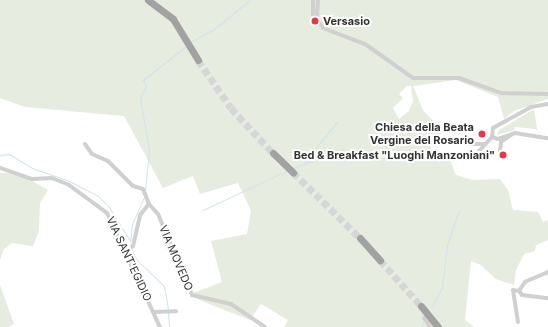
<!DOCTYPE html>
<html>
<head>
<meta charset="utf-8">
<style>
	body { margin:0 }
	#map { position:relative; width:548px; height:327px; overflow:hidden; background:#fff; font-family:Inter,sans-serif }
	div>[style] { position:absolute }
	.green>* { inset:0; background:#e6ecdf }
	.stream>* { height:1px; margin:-0.5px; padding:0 0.5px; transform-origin:0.5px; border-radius:0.5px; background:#cfe2ee }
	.trunk-tunnel>* { height:7px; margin-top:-3.5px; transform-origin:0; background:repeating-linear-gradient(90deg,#d6d6d6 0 7px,transparent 0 10.5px) }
	.minor>* { height:4px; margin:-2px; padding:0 2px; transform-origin:2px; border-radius:2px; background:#d0d0d0 }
	.trunk>* { height:7px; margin:-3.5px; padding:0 3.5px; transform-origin:3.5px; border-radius:3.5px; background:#a2a2a2 }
	.dots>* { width:11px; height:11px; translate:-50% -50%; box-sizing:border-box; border:2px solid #fff; border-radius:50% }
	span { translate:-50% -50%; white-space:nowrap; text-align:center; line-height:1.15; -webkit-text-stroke:4px #fff; paint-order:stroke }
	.poi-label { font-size:11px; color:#333; font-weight:700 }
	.left { translate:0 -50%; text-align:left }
	.right { translate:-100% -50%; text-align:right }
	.street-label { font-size:11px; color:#333 }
</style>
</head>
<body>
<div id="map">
	<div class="green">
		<div style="clip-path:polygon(evenodd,0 0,548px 0,548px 99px,514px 111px,504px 119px,498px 97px,456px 80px,413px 86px,423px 110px,444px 132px,427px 140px,429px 143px,442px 136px,430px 146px,439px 162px,449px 157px,456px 175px,472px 180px,500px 179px,508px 190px,513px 210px,538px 212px,543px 222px,548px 220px,548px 240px,536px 245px,535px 251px,524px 254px,516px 270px,514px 285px,496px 279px,481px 265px,471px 261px,465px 320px,474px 327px,284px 327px,288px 320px,261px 304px,250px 320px,199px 300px,193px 293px,222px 282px,211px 241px,247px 234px,251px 211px,238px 183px,200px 194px,193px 176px,163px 188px,124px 116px,25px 107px,0 98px,0 0,407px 86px,411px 86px,413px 101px,409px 111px,399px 119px,393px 108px,403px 98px,399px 94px,407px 86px)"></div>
		<div style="clip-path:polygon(534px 109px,538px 134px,536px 129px,515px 127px,514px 130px,497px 135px,499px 130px)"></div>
		<div style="clip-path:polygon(0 173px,18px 173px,48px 190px,40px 203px,39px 231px,33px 246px,12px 243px,4px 249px,0 260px)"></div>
		<div style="clip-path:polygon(0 285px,14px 324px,8px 327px,0 327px)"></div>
	</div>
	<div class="stream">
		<div style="left:190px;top:42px;width:27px;rotate:-28deg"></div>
		<div style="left:214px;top:29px;width:46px;rotate:-38.9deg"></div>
		<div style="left:0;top:155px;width:9px;rotate:-6deg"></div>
		<div style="left:9px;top:154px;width:27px;rotate:31deg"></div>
		<div style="left:32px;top:168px;width:39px;rotate:19deg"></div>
		<div style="left:69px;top:181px;width:31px;rotate:27deg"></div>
		<div style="left:97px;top:195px;width:17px;rotate:45deg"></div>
		<div style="left:109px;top:207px;width:40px;rotate:58deg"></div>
		<div style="left:304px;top:162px;width:52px;rotate:-50.5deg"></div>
		<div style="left:293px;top:168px;width:54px;rotate:-20.4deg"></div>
		<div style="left:145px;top:191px;width:41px;rotate:-84.4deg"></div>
		<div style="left:149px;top:150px;width:53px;rotate:-99.8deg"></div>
		<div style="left:140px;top:98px;width:13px;rotate:-63deg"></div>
		<div style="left:146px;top:86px;width:7px;rotate:-117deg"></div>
		<div style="left:143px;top:80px;width:55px;rotate:-38.3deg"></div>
		<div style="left:203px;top:210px;width:92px;rotate:-25.2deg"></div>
		<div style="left:130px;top:243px;width:19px;rotate:-84deg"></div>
		<div style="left:132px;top:224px;width:30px;rotate:-66deg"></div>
		<div style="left:132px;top:250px;width:10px;rotate:66deg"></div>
		<div style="left:136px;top:259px;width:39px;rotate:44deg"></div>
		<div style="left:164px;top:286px;width:23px;rotate:80deg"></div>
		<div style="left:432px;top:307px;width:22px;rotate:-63deg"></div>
		<div style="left:442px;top:287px;width:42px;rotate:-83.2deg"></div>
		<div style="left:447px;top:245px;width:36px;rotate:-71deg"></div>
		<div style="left:168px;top:312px;width:15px;rotate:86deg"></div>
		<div style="left:422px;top:327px;width:5px;rotate:-79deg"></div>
	</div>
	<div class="trunk-tunnel">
		<div style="left:198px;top:60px;width:58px;rotate:55.5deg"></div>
		<div style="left:231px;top:108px;width:62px;rotate:47deg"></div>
		<div style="left:293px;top:172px;width:94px;rotate:44.6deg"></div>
		<div style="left:380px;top:260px;width:62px;rotate:48.3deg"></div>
	</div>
	<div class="minor">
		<div style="left:313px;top:0;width:14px;rotate:90deg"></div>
		<div style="left:313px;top:14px;width:17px;rotate:54deg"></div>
		<div style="left:323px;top:28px;width:45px;rotate:20.9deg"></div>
		<div style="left:365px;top:44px;width:59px;rotate:35.3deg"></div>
		<div style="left:413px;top:78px;width:46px"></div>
		<div style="left:459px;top:78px;width:45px;rotate:19.7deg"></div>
		<div style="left:501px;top:93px;width:47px;rotate:1.2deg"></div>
		<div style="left:317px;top:18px;width:18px;rotate:-87deg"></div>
		<div style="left:492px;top:137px;width:9px;rotate:-84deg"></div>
		<div style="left:493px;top:128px;width:43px;rotate:-28.9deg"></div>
		<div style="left:531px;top:107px;width:17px;rotate:-10deg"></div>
		<div style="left:492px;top:137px;width:6px;rotate:18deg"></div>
		<div style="left:498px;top:139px;width:18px;rotate:-19deg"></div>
		<div style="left:515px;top:133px;width:33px;rotate:9deg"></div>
		<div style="left:85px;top:144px;width:12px;rotate:55deg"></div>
		<div style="left:92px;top:154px;width:17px;rotate:24deg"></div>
		<div style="left:108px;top:161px;width:35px;rotate:45deg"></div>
		<div style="left:133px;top:186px;width:10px;rotate:17deg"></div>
		<div style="left:143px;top:189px;width:16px;rotate:68deg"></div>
		<div style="left:467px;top:144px;width:18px"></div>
		<div style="left:479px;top:151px;width:19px;rotate:-47deg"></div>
		<div style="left:500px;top:152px;width:10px;rotate:-84deg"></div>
		<div style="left:501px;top:142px;width:14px;rotate:-36deg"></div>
		<div style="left:0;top:168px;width:34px;rotate:19deg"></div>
		<div style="left:32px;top:179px;width:20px;rotate:-3deg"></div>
		<div style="left:52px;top:178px;width:18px;rotate:22deg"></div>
		<div style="left:69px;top:185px;width:47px;rotate:36.4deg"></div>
		<div style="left:107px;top:213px;width:126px;rotate:65.1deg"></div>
		<div style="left:149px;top:204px;width:13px;rotate:48deg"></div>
		<div style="left:158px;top:214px;width:88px;rotate:67.2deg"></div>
		<div style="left:192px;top:295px;width:40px;rotate:13deg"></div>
		<div style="left:231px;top:304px;width:41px;rotate:34.1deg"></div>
		<div style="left:124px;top:254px;width:12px;rotate:-42deg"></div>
		<div style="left:133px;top:246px;width:32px;rotate:-77deg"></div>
		<div style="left:140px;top:215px;width:14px;rotate:-51deg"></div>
		<div style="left:548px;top:272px;width:25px;rotate:157deg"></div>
		<div style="left:525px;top:282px;width:11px;rotate:124deg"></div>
		<div style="left:519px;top:291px;width:5px;rotate:53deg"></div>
		<div style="left:522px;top:295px;width:26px;rotate:7deg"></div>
		<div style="left:153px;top:312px;width:23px;rotate:-2deg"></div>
		<div style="left:424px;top:318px;width:11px;rotate:56deg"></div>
		<div style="left:518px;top:322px;width:32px;rotate:-99deg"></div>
		<div style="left:513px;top:290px;width:6px;rotate:9deg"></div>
	</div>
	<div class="trunk">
		<div style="left:148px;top:0;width:31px;rotate:37deg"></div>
		<div style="left:173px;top:19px;width:48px;rotate:58.6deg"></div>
		<div style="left:273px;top:153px;width:28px;rotate:44deg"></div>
		<div style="left:360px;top:238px;width:30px;rotate:48deg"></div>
		<div style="left:421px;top:306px;width:27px;rotate:51deg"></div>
	</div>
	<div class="dots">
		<div style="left:315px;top:21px;background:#e63946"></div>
		<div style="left:482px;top:134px;background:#e63946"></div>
		<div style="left:503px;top:155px;background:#e63946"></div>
	</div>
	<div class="poi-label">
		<span class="left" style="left:323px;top:21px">Versasio</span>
		<span class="right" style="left:474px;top:134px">Chiesa della Beata<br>Vergine del Rosario</span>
		<span class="right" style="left:495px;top:155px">Bed &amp; Breakfast "Luoghi Manzoniani"</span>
	</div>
	<div class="street-label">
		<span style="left:176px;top:258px;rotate:67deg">VIA MOVEDO</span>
		<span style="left:129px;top:259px;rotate:65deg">VIA SANT'EGIDIO</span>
	</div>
</div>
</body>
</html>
